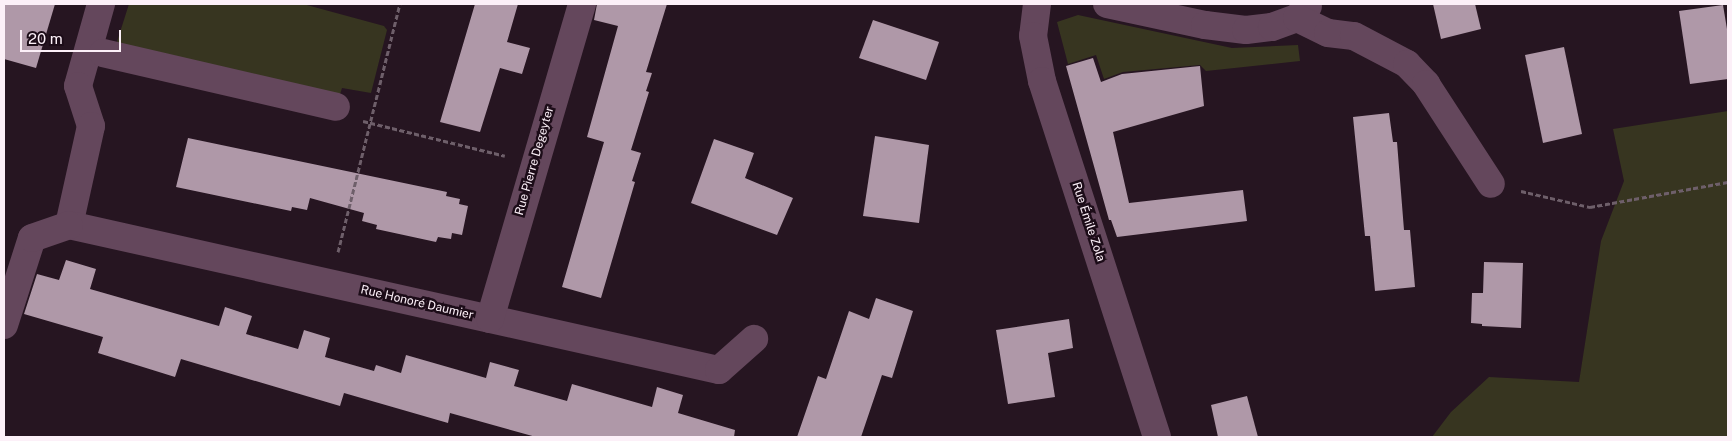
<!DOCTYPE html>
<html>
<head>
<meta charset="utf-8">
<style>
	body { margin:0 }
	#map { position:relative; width:1732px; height:441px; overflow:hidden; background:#261521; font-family:"Public Sans",sans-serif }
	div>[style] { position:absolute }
	.green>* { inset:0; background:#373520 }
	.building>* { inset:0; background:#af98a8 }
	.path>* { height:3px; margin-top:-1.5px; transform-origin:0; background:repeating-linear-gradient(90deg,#6e5f6a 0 5px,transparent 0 7.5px) }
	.street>* { height:28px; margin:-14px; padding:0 14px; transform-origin:14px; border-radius:14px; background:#64475c }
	span { translate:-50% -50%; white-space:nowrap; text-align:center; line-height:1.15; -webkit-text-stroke:5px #1c0c18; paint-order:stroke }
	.street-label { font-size:12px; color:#fcf0f8 }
	.frame { position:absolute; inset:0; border:5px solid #fcf0f8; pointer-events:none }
	.scale { position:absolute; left:20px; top:30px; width:101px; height:22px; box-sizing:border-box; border:2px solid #fcf0f8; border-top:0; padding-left:6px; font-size:15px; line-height:18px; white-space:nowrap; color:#fcf0f8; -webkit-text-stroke:4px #1c0c18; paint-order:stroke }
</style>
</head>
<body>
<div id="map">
	<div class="green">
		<div style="clip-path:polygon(129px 4px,303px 4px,384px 26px,387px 30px,371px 93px,342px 88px,338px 101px,115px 48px)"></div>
		<div style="clip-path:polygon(1078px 15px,1232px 48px,1298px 45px,1300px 61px,1206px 71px,1200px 65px,1123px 72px,1104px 79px,1096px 55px,1068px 64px,1057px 22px)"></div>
		<div style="clip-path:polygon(1728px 111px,1728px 437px,1432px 437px,1451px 412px,1489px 377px,1579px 382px,1601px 241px,1624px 181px,1613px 129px)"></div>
	</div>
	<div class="building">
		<div style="clip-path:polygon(4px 4px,55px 4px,36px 68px,4px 59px)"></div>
		<div style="clip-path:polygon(475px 4px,518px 4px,507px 42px,530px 48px,522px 74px,500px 68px,480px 132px,440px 122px)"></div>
		<div style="clip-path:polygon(597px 4px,667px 4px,646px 72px,652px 73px,646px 91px,649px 92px,631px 150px,641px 153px,632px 181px,635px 182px,601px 298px,562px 287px,604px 142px,587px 137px,618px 26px,594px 20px)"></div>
		<div style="clip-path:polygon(1433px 4px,1475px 4px,1481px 29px,1441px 39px)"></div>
		<div style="clip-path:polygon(1723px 5px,1728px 35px,1728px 79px,1690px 84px,1679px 11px)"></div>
		<div style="clip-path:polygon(873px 20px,939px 42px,926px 80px,859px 58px)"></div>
		<div style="clip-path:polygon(1564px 47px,1582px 134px,1543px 143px,1525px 55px)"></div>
		<div style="clip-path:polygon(1093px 58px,1101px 82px,1122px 74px,1200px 66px,1204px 106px,1113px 132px,1129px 203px,1243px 190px,1247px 221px,1117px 237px,1111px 220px,1109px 220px,1066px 66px)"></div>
		<div style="clip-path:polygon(1389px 113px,1393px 142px,1397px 142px,1404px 230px,1410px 230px,1415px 287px,1375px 291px,1370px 236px,1365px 236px,1353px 117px)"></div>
		<div style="clip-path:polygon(875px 136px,929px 145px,919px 223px,863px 216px)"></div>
		<div style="clip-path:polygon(188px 138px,447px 192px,446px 196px,460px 199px,459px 204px,468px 206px,462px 235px,452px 233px,451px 239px,438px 237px,436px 242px,376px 229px,377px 225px,362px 221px,364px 213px,310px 198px,307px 210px,292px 207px,291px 211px,176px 187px)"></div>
		<div style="clip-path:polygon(714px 139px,754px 153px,745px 178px,793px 198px,777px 235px,691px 203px)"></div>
		<div style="clip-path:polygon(66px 260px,96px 269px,90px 289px,219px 326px,225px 307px,252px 316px,246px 334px,298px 349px,304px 330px,330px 338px,325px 357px,374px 371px,376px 365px,401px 373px,406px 355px,486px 378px,490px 362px,519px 370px,514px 386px,567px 401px,572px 384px,652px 407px,657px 387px,683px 395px,678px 413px,735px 430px,734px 437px,536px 437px,450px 413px,448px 423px,344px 393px,340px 406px,181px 359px,175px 377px,98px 353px,103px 337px,24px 314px,37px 274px,59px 280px)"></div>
		<div style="clip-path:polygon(1484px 262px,1523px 263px,1521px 328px,1482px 326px,1482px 324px,1471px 323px,1472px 293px,1483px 293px)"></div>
		<div style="clip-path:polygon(876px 298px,913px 311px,892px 378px,882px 375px,861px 437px,797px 437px,818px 376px,826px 379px,849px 311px,869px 319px)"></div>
		<div style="clip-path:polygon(1069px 319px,1073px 348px,1048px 353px,1055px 397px,1008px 404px,996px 330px)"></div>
		<div style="clip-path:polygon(1247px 396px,1258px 437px,1218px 437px,1211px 405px)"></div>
	</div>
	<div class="path">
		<div style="left:363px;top:121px;width:146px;rotate:13.8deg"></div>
		<div style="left:1521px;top:191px;width:71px;rotate:13.1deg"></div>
		<div style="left:1590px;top:207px;width:140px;rotate:-10.3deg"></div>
		<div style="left:338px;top:252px;width:256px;rotate:-76deg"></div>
	</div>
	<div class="street">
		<div style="left:101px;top:4px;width:85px;rotate:105.7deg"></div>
		<div style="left:78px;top:86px;width:42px;rotate:72deg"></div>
		<div style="left:91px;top:126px;width:101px;rotate:102.5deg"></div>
		<div style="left:69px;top:225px;width:666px;rotate:12.58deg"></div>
		<div style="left:719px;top:370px;width:47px;rotate:-41.5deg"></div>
		<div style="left:1037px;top:4px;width:32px;rotate:97deg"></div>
		<div style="left:1033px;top:36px;width:46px;rotate:78.7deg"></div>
		<div style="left:1042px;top:81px;width:374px;rotate:72.1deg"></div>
		<div style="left:1107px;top:4px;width:100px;rotate:12.1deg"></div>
		<div style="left:1205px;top:25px;width:41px;rotate:7deg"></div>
		<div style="left:1246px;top:30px;width:26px;rotate:-7deg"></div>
		<div style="left:1272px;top:27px;width:27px;rotate:-20deg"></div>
		<div style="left:1297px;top:18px;width:16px;rotate:-47deg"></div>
		<div style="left:1297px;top:18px;width:34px;rotate:26deg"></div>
		<div style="left:1328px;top:33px;width:26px;rotate:7deg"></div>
		<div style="left:1354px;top:36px;width:60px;rotate:27.8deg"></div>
		<div style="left:1407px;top:64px;width:28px;rotate:46deg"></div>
		<div style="left:1426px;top:84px;width:119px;rotate:57deg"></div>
		<div style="left:103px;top:53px;width:239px;rotate:13deg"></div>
		<div style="left:490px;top:319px;width:328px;rotate:-73.7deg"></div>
		<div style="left:4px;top:325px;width:91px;rotate:-72.2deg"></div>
		<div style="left:32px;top:238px;width:39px;rotate:-19deg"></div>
	</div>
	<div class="street-label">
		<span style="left:535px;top:161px;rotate:-74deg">Rue Pierre Degeyter</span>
		<span style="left:1088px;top:222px;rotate:72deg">Rue Émile Zola</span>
		<span style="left:417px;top:303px;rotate:13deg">Rue Honoré Daumier</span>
	</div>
	<div class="frame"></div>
	<div class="scale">20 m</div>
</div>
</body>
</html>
